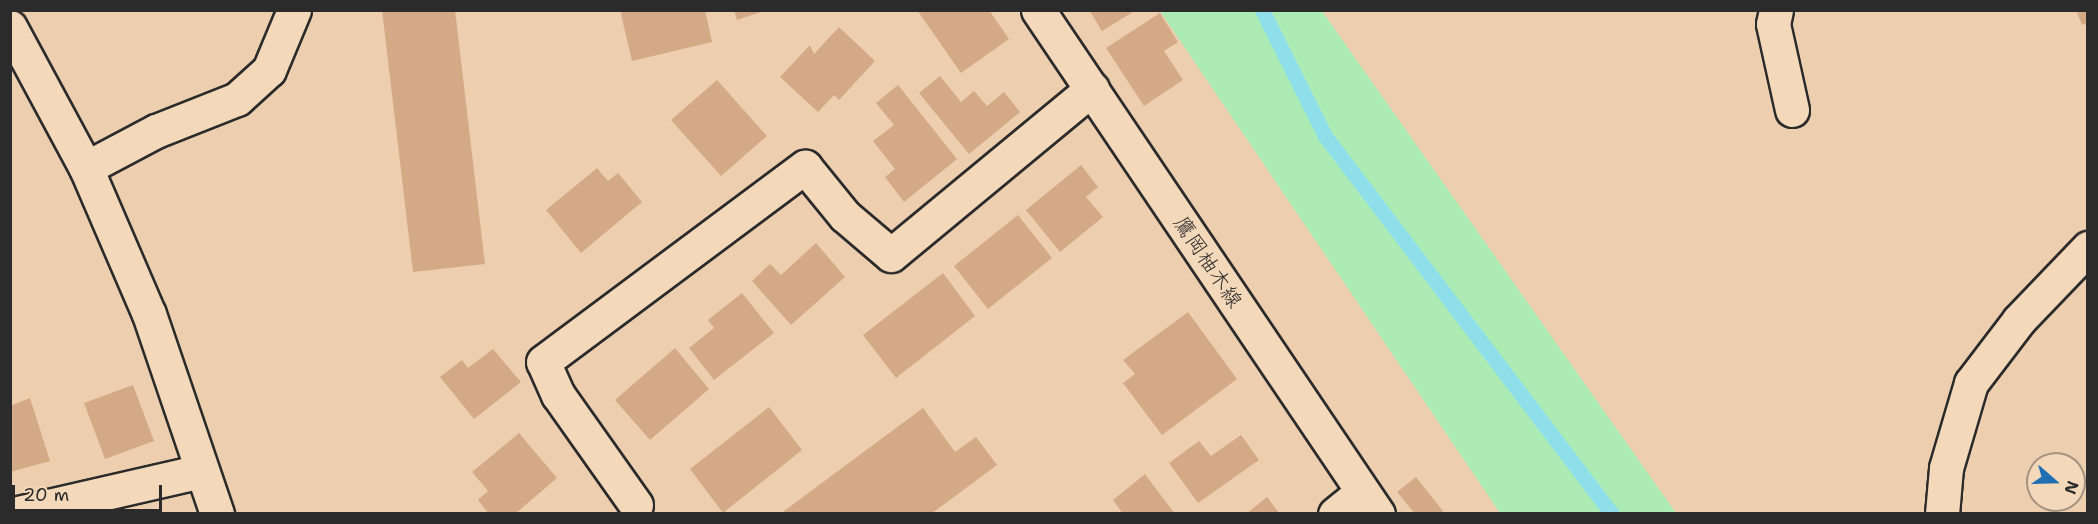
<!DOCTYPE html>
<html>
<head>
<meta charset="utf-8">
<style>
	body { margin:0 }
	#map { position:relative; width:2098px; height:524px; overflow:hidden; background:#edcfaf; font-family:"Shantell Sans","Klee One",sans-serif }
	div>[style] { position:absolute }
	.green>* { inset:0; background:#acecb4 }
	.stream>* { height:15px; margin:-7.5px; padding:0 7.5px; transform-origin:7.5px; border-radius:7.5px; background:#8fdfea }
	.building>* { inset:0; background:#d3aa85 }
	.roads { filter:drop-shadow(2px 0 #2b2b2b) drop-shadow(-2px 0 #2b2b2b) drop-shadow(0 2px #2b2b2b) drop-shadow(0 -2px #2b2b2b) }
	.street>* { height:33px; margin:-16.5px; padding:0 16.5px; transform-origin:16.5px; border-radius:16.5px; background:#f3d8ba }
	.secondary>* { height:33px; margin:-16.5px; padding:0 16.5px; transform-origin:16.5px; border-radius:16.5px; background:#f3d8ba }
	span { translate:-50% -50%; white-space:nowrap; text-align:center; line-height:1.15; -webkit-text-stroke:6px #f3d8ba; paint-order:stroke }
	.street-label { font-size:21px; color:#2b2b2b }
	.frame { position:absolute; inset:0; border:12px solid #2b2b2b; pointer-events:none }
	.north { position:absolute; left:2026px; top:452px; width:60px; height:60px; box-sizing:border-box; background:#f3d8ba; border:2px solid #a39381; border-radius:50%; rotate:110deg; font-size:16px; font-weight:700; line-height:24px; text-align:center; color:#2b2b2b }
	.north::after { content:''; display:block; margin:auto; width:21px; height:27px; background:#1f6fb2; clip-path:polygon(50% 0,100% 100%,50% 72%,0 100%) }
	.scale { position:absolute; left:12px; top:485px; width:150px; height:27px; box-sizing:border-box; border:3px solid #2b2b2b; border-top:0; padding-left:8px; font-size:18px; line-height:21px; white-space:nowrap; color:#2b2b2b; -webkit-text-stroke:4px #f3d8ba; paint-order:stroke }
</style>
</head>
<body>
<div id="map">
	<div class="green">
		<div style="clip-path:polygon(1160px 11px,1322px 11px,1676px 513px,1500px 513px)"></div>
	</div>
	<div class="stream">
		<div style="left:1262px;top:10px;width:141px;rotate:63.4deg"></div>
		<div style="left:1325px;top:136px;width:475px;rotate:52.8deg"></div>
	</div>
	<div class="building">
		<div style="clip-path:polygon(382px 10px,455px 10px,485px 264px,413px 272px)"></div>
		<div style="clip-path:polygon(620px 10px,705px 10px,712px 42px,632px 61px)"></div>
		<div style="clip-path:polygon(734px 10px,764px 10px,764px 11px,737px 20px)"></div>
		<div style="clip-path:polygon(917px 10px,989px 10px,1009px 39px,961px 73px)"></div>
		<div style="clip-path:polygon(1089px 10px,1136px 10px,1102px 31px)"></div>
		<div style="clip-path:polygon(2076px 10px,2088px 10px,2088px 23px,2082px 25px)"></div>
		<div style="clip-path:polygon(1160px 13px,1178px 42px,1164px 51px,1183px 80px,1144px 106px,1106px 48px)"></div>
		<div style="clip-path:polygon(839px 27px,875px 61px,839px 100px,834px 95px,818px 112px,780px 77px,810px 45px,814px 54px)"></div>
		<div style="clip-path:polygon(940px 76px,961px 102px,974px 91px,987px 106px,1004px 92px,1020px 112px,969px 154px,919px 93px)"></div>
		<div style="clip-path:polygon(717px 80px,767px 136px,721px 176px,671px 120px)"></div>
		<div style="clip-path:polygon(898px 85px,957px 159px,904px 202px,885px 177px,895px 169px,873px 141px,894px 125px,876px 103px)"></div>
		<div style="clip-path:polygon(1081px 165px,1098px 187px,1086px 197px,1103px 217px,1060px 252px,1026px 210px)"></div>
		<div style="clip-path:polygon(597px 168px,608px 181px,618px 173px,642px 202px,581px 253px,546px 210px)"></div>
		<div style="clip-path:polygon(1018px 215px,1052px 258px,988px 309px,954px 266px)"></div>
		<div style="clip-path:polygon(816px 243px,845px 277px,791px 325px,752px 281px,770px 264px,781px 275px)"></div>
		<div style="clip-path:polygon(943px 273px,975px 316px,896px 378px,863px 335px)"></div>
		<div style="clip-path:polygon(742px 293px,774px 333px,714px 380px,689px 348px,714px 328px,708px 320px)"></div>
		<div style="clip-path:polygon(1188px 312px,1237px 379px,1162px 435px,1123px 383px,1135px 374px,1123px 360px)"></div>
		<div style="clip-path:polygon(675px 348px,709px 389px,650px 440px,615px 400px)"></div>
		<div style="clip-path:polygon(493px 349px,521px 382px,474px 419px,440px 377px,462px 360px,468px 368px)"></div>
		<div style="clip-path:polygon(133px 385px,154px 441px,105px 459px,84px 403px)"></div>
		<div style="clip-path:polygon(30px 398px,50px 461px,10px 472px,10px 406px)"></div>
		<div style="clip-path:polygon(769px 407px,802px 450px,723px 513px,690px 469px)"></div>
		<div style="clip-path:polygon(923px 408px,955px 452px,976px 437px,997px 465px,931px 514px,780px 514px)"></div>
		<div style="clip-path:polygon(519px 433px,557px 478px,515px 514px,489px 514px,478px 500px,488px 491px,472px 472px)"></div>
		<div style="clip-path:polygon(1241px 435px,1259px 460px,1198px 503px,1169px 463px,1199px 441px,1211px 456px)"></div>
		<div style="clip-path:polygon(1145px 474px,1175px 514px,1123px 514px,1113px 500px)"></div>
		<div style="clip-path:polygon(1416px 477px,1443px 511px,1440px 514px,1415px 514px,1397px 492px)"></div>
		<div style="clip-path:polygon(1267px 497px,1280px 514px,1246px 514px)"></div>
	</div>
	<div class="roads">
		<div class="street">
			<div style="left:1776px;top:10px;width:14px;rotate:102deg"></div>
			<div style="left:1773px;top:24px;width:88px;rotate:77.5deg"></div>
			<div style="left:10px;top:27px;width:160px;rotate:61.7deg"></div>
			<div style="left:86px;top:168px;width:159px;rotate:66.7deg"></div>
			<div style="left:149px;top:314px;width:211px;rotate:71.2deg"></div>
			<div style="left:86px;top:168px;width:79px;rotate:-27.9deg"></div>
			<div style="left:156px;top:131px;width:87px;rotate:-21.6deg"></div>
			<div style="left:237px;top:99px;width:43px;rotate:-42.2deg"></div>
			<div style="left:269px;top:70px;width:65px;rotate:-67.4deg"></div>
			<div style="left:636px;top:505px;width:135px;rotate:-125.3deg"></div>
			<div style="left:558px;top:395px;width:36px;rotate:-114deg"></div>
			<div style="left:543px;top:362px;width:327px;rotate:-36.7deg"></div>
			<div style="left:805px;top:167px;width:63px;rotate:50.8deg"></div>
			<div style="left:845px;top:216px;width:60px;rotate:40.3deg"></div>
			<div style="left:891px;top:255px;width:261px;rotate:-39.6deg"></div>
			<div style="left:14px;top:514px;width:192px;rotate:-12.9deg"></div>
			<div style="left:1335px;top:514px;width:35px;rotate:-39deg"></div>
		</div>
		<div class="secondary">
			<div style="left:1038px;top:10px;width:608px;rotate:56deg"></div>
			<div style="left:1942px;top:514px;width:46px;rotate:-85deg"></div>
			<div style="left:1946px;top:468px;width:89px;rotate:-73.6deg"></div>
			<div style="left:1971px;top:383px;width:79px;rotate:-52.7deg"></div>
			<div style="left:2019px;top:320px;width:100px;rotate:-46.2deg"></div>
		</div>
	</div>
	<div class="street-label">
		<span style="left:1208px;top:262px;rotate:56deg">鷹岡柚木線</span>
	</div>
	<div class="frame"></div>
	<div class="north">N</div>
	<div class="scale">20 m</div>
</div>
</body>
</html>
